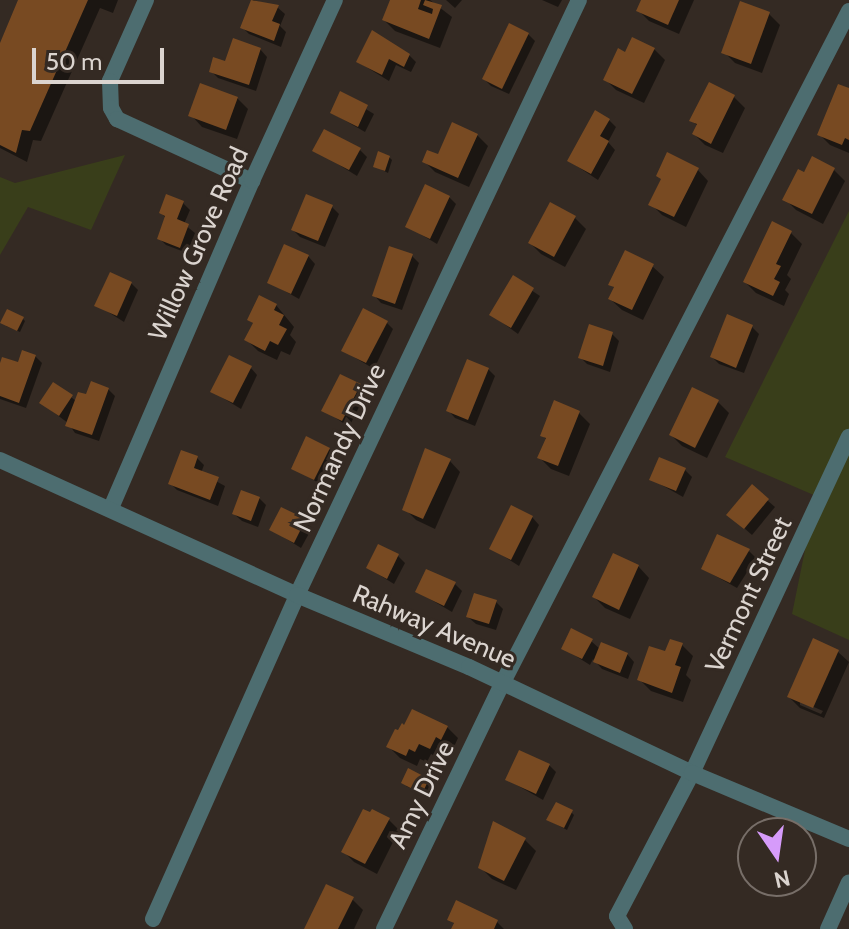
<!DOCTYPE html>
<html>
<head>
<meta charset="utf-8">
<style>
	body { margin:0 }
	#map { position:relative; width:849px; height:929px; overflow:hidden; background:#342a23; font-family:Cabin,sans-serif }
	div>[style] { position:absolute }
	.green>* { inset:0; background:#393e1a }
	.shadow>* { inset:0; background:#0007 }
	.building>* { inset:0; background:#784a22 }
	.minor>* { height:16px; margin:-8px; padding:0 8px; transform-origin:8px; border-radius:8px; background:#4d6d70 }
	.tertiary>* { height:16px; margin:-8px; padding:0 8px; transform-origin:8px; border-radius:8px; background:#4d6d70 }
	span { translate:-50% -50%; white-space:nowrap; text-align:center; line-height:1.15; -webkit-text-stroke:6px #342a23; paint-order:stroke }
	.street-label { font-size:26px; color:#dbd4cf }
	.north { position:absolute; left:737px; top:817px; width:80px; height:80px; box-sizing:border-box; background:#342a23; border:2px solid #776e68; border-radius:50%; rotate:167deg; font-size:22px; font-weight:700; line-height:32px; text-align:center; color:#dbd4cf }
	.north::after { content:''; display:block; margin:auto; width:28px; height:36px; background:#d69bfa; clip-path:polygon(50% 0,100% 100%,50% 72%,0 100%) }
	.scale { position:absolute; left:32px; top:48px; width:132px; height:36px; box-sizing:border-box; border:4px solid #dbd4cf; border-top:0; padding-left:10px; font-size:24px; line-height:28px; white-space:nowrap; color:#dbd4cf; -webkit-text-stroke:6px #342a23; paint-order:stroke }
</style>
</head>
<body>
<div id="map">
	<div class="green">
		<div style="clip-path:polygon(125px 155px,91px 230px,28px 207px,0 255px,0 177px,15px 183px)"></div>
		<div style="clip-path:polygon(849px 211px,849px 640px,792px 614px,816px 496px,725px 457px)"></div>
	</div>
	<div class="shadow">
		<div style="clip-path:polygon(21px 0,118px 0,113px 13px,100px 8px,41px 141px,33px 140px,27px 162px,0 148px,0 48px)"></div>
		<div style="clip-path:polygon(253px 0,277px 7px,285px 14px,280px 26px,286px 32px,281px 47px,249px 34px,242px 27px)"></div>
		<div style="clip-path:polygon(392px 0,430px 0,452px 17px,440px 48px,395px 31px,384px 20px)"></div>
		<div style="clip-path:polygon(446px 0,462px 0,455px 8px)"></div>
		<div style="clip-path:polygon(542px 0,562px 0,558px 7px)"></div>
		<div style="clip-path:polygon(643px 0,694px 0,679px 34px,649px 21px,638px 10px)"></div>
		<div style="clip-path:polygon(769px 14px,780px 25px,762px 73px,735px 63px,724px 52px)"></div>
		<div style="clip-path:polygon(528px 34px,535px 41px,509px 94px,491px 86px,484px 79px)"></div>
		<div style="clip-path:polygon(260px 49px,267px 57px,256px 91px,218px 78px,211px 71px)"></div>
		<div style="clip-path:polygon(654px 49px,665px 60px,644px 103px,616px 90px,605px 79px,626px 54px)"></div>
		<div style="clip-path:polygon(409px 55px,416px 62px,411px 72px,396px 65px,389px 81px,358px 62px)"></div>
		<div style="clip-path:polygon(709px 85px,734px 97px,745px 108px,723px 153px,705px 145px,694px 134px,698px 126px,692px 121px)"></div>
		<div style="clip-path:polygon(849px 90px,849px 153px,830px 145px,819px 134px)"></div>
		<div style="clip-path:polygon(341px 94px,374px 114px,365px 132px,332px 113px)"></div>
		<div style="clip-path:polygon(237px 98px,248px 109px,237px 139px,202px 127px,191px 115px)"></div>
		<div style="clip-path:polygon(609px 120px,616px 127px,608px 142px,615px 150px,598px 180px,569px 161px)"></div>
		<div style="clip-path:polygon(477px 135px,488px 146px,469px 187px,435px 172px,424px 161px)"></div>
		<div style="clip-path:polygon(315px 150px,360px 150px,367px 157px,357px 176px)"></div>
		<div style="clip-path:polygon(389px 157px,392px 160px,388px 173px,375px 166px)"></div>
		<div style="clip-path:polygon(813px 159px,834px 170px,845px 181px,823px 224px,796px 210px,785px 199px)"></div>
		<div style="clip-path:polygon(697px 169px,708px 181px,686px 227px,662px 215px,651px 204px)"></div>
		<div style="clip-path:polygon(449px 197px,456px 204px,437px 244px,407px 226px)"></div>
		<div style="clip-path:polygon(183px 203px,190px 210px,184px 224px,195px 233px,187px 253px,166px 245px,159px 238px,167px 219px,161px 213px)"></div>
		<div style="clip-path:polygon(551px 205px,575px 218px,586px 229px,565px 267px,541px 254px,530px 243px)"></div>
		<div style="clip-path:polygon(332px 207px,339px 214px,325px 247px,300px 237px,293px 230px)"></div>
		<div style="clip-path:polygon(791px 233px,802px 244px,787px 275px,791px 279px,785px 290px,789px 294px,784px 306px,756px 293px,745px 282px)"></div>
		<div style="clip-path:polygon(308px 256px,315px 264px,299px 299px,269px 282px)"></div>
		<div style="clip-path:polygon(412px 256px,419px 263px,402px 310px,381px 303px,374px 295px)"></div>
		<div style="clip-path:polygon(652px 266px,664px 277px,643px 320px,622px 310px,610px 299px,615px 289px,611px 284px)"></div>
		<div style="clip-path:polygon(513px 278px,540px 296px,518px 334px,492px 315px)"></div>
		<div style="clip-path:polygon(131px 283px,138px 290px,124px 322px,97px 305px)"></div>
		<div style="clip-path:polygon(276px 305px,294px 327px,290px 335px,296px 342px,290px 355px,281px 351px,277px 360px,258px 351px,247px 340px,254px 324px,249px 320px)"></div>
		<div style="clip-path:polygon(22px 318px,25px 321px,20px 332px,6px 326px)"></div>
		<div style="clip-path:polygon(386px 322px,393px 329px,374px 369px,344px 351px)"></div>
		<div style="clip-path:polygon(752px 327px,759px 334px,744px 373px,719px 364px,712px 357px)"></div>
		<div style="clip-path:polygon(612px 334px,619px 341px,610px 372px,587px 364px,580px 357px)"></div>
		<div style="clip-path:polygon(35px 356px,42px 363px,26px 408px,0 399px,0 370px)"></div>
		<div style="clip-path:polygon(250px 367px,257px 375px,241px 409px,213px 392px)"></div>
		<div style="clip-path:polygon(488px 369px,495px 376px,475px 426px,455px 418px,448px 410px)"></div>
		<div style="clip-path:polygon(359px 386px,366px 393px,349px 427px,324px 410px)"></div>
		<div style="clip-path:polygon(108px 389px,115px 396px,99px 441px,75px 433px,68px 423px,41px 403px,71px 397px,76px 401px)"></div>
		<div style="clip-path:polygon(718px 402px,729px 413px,707px 458px,682px 446px,671px 435px)"></div>
		<div style="clip-path:polygon(579px 413px,590px 424px,569px 476px,551px 469px,540px 458px,547px 440px,542px 435px)"></div>
		<div style="clip-path:polygon(329px 449px,336px 456px,322px 485px,293px 468px)"></div>
		<div style="clip-path:polygon(197px 458px,204px 465px,201px 473px,225px 486px,218px 506px,177px 490px,170px 483px)"></div>
		<div style="clip-path:polygon(449px 460px,460px 472px,435px 529px,416px 520px,405px 509px)"></div>
		<div style="clip-path:polygon(685px 470px,692px 477px,683px 497px,651px 479px)"></div>
		<div style="clip-path:polygon(752px 487px,775px 507px,752px 535px,736px 521px)"></div>
		<div style="clip-path:polygon(259px 498px,266px 505px,258px 527px,242px 521px,234px 514px)"></div>
		<div style="clip-path:polygon(532px 517px,539px 525px,519px 566px,491px 548px)"></div>
		<div style="clip-path:polygon(304px 521px,312px 528px,301px 548px,272px 530px)"></div>
		<div style="clip-path:polygon(749px 551px,756px 558px,737px 588px,703px 569px)"></div>
		<div style="clip-path:polygon(398px 556px,405px 563px,394px 584px,368px 568px)"></div>
		<div style="clip-path:polygon(638px 566px,649px 578px,630px 619px,605px 608px,594px 597px)"></div>
		<div style="clip-path:polygon(455px 584px,462px 591px,452px 612px,418px 592px)"></div>
		<div style="clip-path:polygon(496px 602px,503px 609px,496px 630px,476px 624px,468px 617px)"></div>
		<div style="clip-path:polygon(591px 641px,600px 649px,627px 654px,634px 662px,628px 679px,602px 669px,593px 659px,590px 665px,563px 648px)"></div>
		<div style="clip-path:polygon(682px 645px,693px 656px,686px 675px,691px 680px,683px 702px,651px 691px,640px 680px,667px 654px)"></div>
		<div style="clip-path:polygon(evenodd,837px 651px,849px 662px,824px 718px,800px 708px,789px 697px,837px 651px,800px 701px,823px 711px,821px 714px,800px 705px,800px 701px)"></div>
		<div style="clip-path:polygon(447px 727px,458px 738px,453px 749px,447px 747px,442px 759px,431px 754px,427px 762px,420px 759px,417px 766px,400px 758px,389px 747px)"></div>
		<div style="clip-path:polygon(549px 765px,556px 772px,543px 800px,508px 780px)"></div>
		<div style="clip-path:polygon(428px 780px,431px 783px,425px 795px,406px 786px)"></div>
		<div style="clip-path:polygon(571px 812px,574px 815px,567px 830px,552px 822px)"></div>
		<div style="clip-path:polygon(388px 819px,399px 830px,377px 874px,354px 862px,343px 851px)"></div>
		<div style="clip-path:polygon(494px 824px,525px 840px,536px 851px,516px 890px,492px 879px,480px 867px)"></div>
		<div style="clip-path:polygon(352px 899px,363px 910px,354px 929px,307px 929px)"></div>
		<div style="clip-path:polygon(450px 919px,497px 922px,504px 929px,453px 929px,455px 925px)"></div>
	</div>
	<div class="building">
		<div style="clip-path:polygon(18px 0,88px 0,30px 131px,22px 130px,16px 153px,0 145px,0 43px)"></div>
		<div style="clip-path:polygon(251px 0,279px 5px,272px 21px,280px 24px,274px 41px,240px 28px)"></div>
		<div style="clip-path:polygon(390px 0,421px 0,418px 9px,432px 14px,433px 9px,423px 5px,425px 0,442px 5px,429px 39px,382px 20px)"></div>
		<div style="clip-path:polygon(641px 0,679px 0,668px 25px,636px 11px)"></div>
		<div style="clip-path:polygon(740px 1px,770px 12px,751px 64px,721px 53px)"></div>
		<div style="clip-path:polygon(509px 23px,529px 33px,502px 89px,482px 79px)"></div>
		<div style="clip-path:polygon(372px 30px,410px 54px,404px 67px,389px 59px,382px 75px,356px 62px)"></div>
		<div style="clip-path:polygon(632px 37px,655px 48px,632px 94px,603px 80px,618px 48px,625px 52px)"></div>
		<div style="clip-path:polygon(233px 38px,261px 48px,249px 85px,209px 72px,213px 57px,225px 61px)"></div>
		<div style="clip-path:polygon(709px 82px,735px 95px,711px 144px,692px 134px,697px 124px,689px 121px)"></div>
		<div style="clip-path:polygon(200px 83px,238px 97px,226px 130px,188px 116px)"></div>
		<div style="clip-path:polygon(838px 84px,849px 88px,849px 140px,845px 138px,842px 145px,817px 135px)"></div>
		<div style="clip-path:polygon(340px 91px,368px 105px,358px 127px,330px 113px)"></div>
		<div style="clip-path:polygon(595px 110px,610px 119px,600px 136px,609px 141px,591px 174px,567px 161px)"></div>
		<div style="clip-path:polygon(452px 122px,478px 134px,458px 178px,422px 162px,427px 150px,438px 154px)"></div>
		<div style="clip-path:polygon(324px 129px,361px 148px,349px 170px,312px 151px)"></div>
		<div style="clip-path:polygon(378px 151px,390px 156px,385px 171px,373px 167px)"></div>
		<div style="clip-path:polygon(667px 152px,699px 168px,674px 217px,648px 205px,661px 179px,656px 176px)"></div>
		<div style="clip-path:polygon(812px 156px,835px 168px,812px 214px,782px 200px,798px 169px,804px 172px)"></div>
		<div style="clip-path:polygon(425px 184px,450px 196px,430px 239px,405px 227px)"></div>
		<div style="clip-path:polygon(166px 194px,184px 201px,177px 219px,189px 224px,180px 248px,157px 239px,165px 216px,159px 213px)"></div>
		<div style="clip-path:polygon(306px 194px,333px 205px,318px 241px,291px 230px)"></div>
		<div style="clip-path:polygon(550px 202px,576px 216px,554px 257px,528px 243px)"></div>
		<div style="clip-path:polygon(772px 221px,792px 231px,776px 264px,781px 266px,774px 279px,780px 282px,773px 296px,743px 282px)"></div>
		<div style="clip-path:polygon(284px 244px,309px 255px,291px 294px,267px 283px)"></div>
		<div style="clip-path:polygon(389px 246px,413px 254px,395px 304px,372px 296px)"></div>
		<div style="clip-path:polygon(625px 250px,654px 264px,632px 310px,608px 299px,614px 287px,608px 285px)"></div>
		<div style="clip-path:polygon(110px 272px,132px 282px,117px 316px,94px 306px)"></div>
		<div style="clip-path:polygon(513px 275px,534px 288px,511px 328px,489px 315px)"></div>
		<div style="clip-path:polygon(259px 295px,277px 304px,274px 310px,284px 315px,279px 325px,287px 329px,278px 345px,270px 341px,265px 351px,244px 340px,253px 323px,247px 320px)"></div>
		<div style="clip-path:polygon(363px 308px,388px 321px,366px 363px,341px 351px)"></div>
		<div style="clip-path:polygon(7px 309px,24px 317px,17px 331px,0 323px)"></div>
		<div style="clip-path:polygon(727px 314px,753px 325px,736px 368px,710px 357px)"></div>
		<div style="clip-path:polygon(589px 324px,613px 332px,603px 366px,578px 358px)"></div>
		<div style="clip-path:polygon(22px 350px,36px 355px,19px 403px,0 396px,0 363px,2px 357px,18px 362px)"></div>
		<div style="clip-path:polygon(229px 355px,252px 366px,233px 403px,210px 392px)"></div>
		<div style="clip-path:polygon(467px 359px,489px 368px,468px 420px,446px 411px)"></div>
		<div style="clip-path:polygon(340px 374px,361px 384px,342px 421px,321px 411px)"></div>
		<div style="clip-path:polygon(91px 381px,109px 388px,92px 435px,65px 426px,78px 392px,86px 394px)"></div>
		<div style="clip-path:polygon(53px 382px,73px 395px,59px 416px,39px 403px)"></div>
		<div style="clip-path:polygon(692px 387px,719px 400px,695px 448px,669px 435px)"></div>
		<div style="clip-path:polygon(554px 400px,580px 411px,558px 466px,537px 458px,546px 438px,540px 436px)"></div>
		<div style="clip-path:polygon(306px 436px,330px 448px,314px 480px,291px 469px)"></div>
		<div style="clip-path:polygon(425px 448px,451px 459px,423px 519px,402px 510px)"></div>
		<div style="clip-path:polygon(181px 450px,198px 456px,194px 468px,219px 477px,210px 500px,168px 484px)"></div>
		<div style="clip-path:polygon(659px 457px,686px 468px,676px 491px,649px 480px)"></div>
		<div style="clip-path:polygon(752px 484px,769px 499px,744px 529px,726px 515px)"></div>
		<div style="clip-path:polygon(241px 490px,260px 497px,251px 521px,232px 514px)"></div>
		<div style="clip-path:polygon(511px 505px,533px 516px,511px 560px,489px 549px)"></div>
		<div style="clip-path:polygon(281px 507px,306px 519px,294px 543px,269px 530px)"></div>
		<div style="clip-path:polygon(717px 534px,750px 549px,730px 583px,701px 569px)"></div>
		<div style="clip-path:polygon(378px 544px,399px 554px,387px 579px,366px 568px)"></div>
		<div style="clip-path:polygon(613px 553px,639px 565px,619px 610px,592px 597px)"></div>
		<div style="clip-path:polygon(426px 569px,456px 582px,444px 606px,415px 592px)"></div>
		<div style="clip-path:polygon(474px 593px,497px 600px,489px 624px,466px 617px)"></div>
		<div style="clip-path:polygon(571px 628px,593px 639px,582px 659px,561px 649px)"></div>
		<div style="clip-path:polygon(813px 638px,839px 650px,813px 708px,787px 697px)"></div>
		<div style="clip-path:polygon(670px 639px,683px 643px,675px 665px,681px 667px,672px 693px,637px 680px,649px 646px,665px 651px)"></div>
		<div style="clip-path:polygon(601px 642px,628px 653px,620px 673px,593px 662px)"></div>
		<div style="clip-path:polygon(412px 709px,448px 726px,441px 740px,436px 737px,430px 749px,419px 744px,415px 752px,409px 749px,406px 756px,386px 747px,395px 729px,398px 730px,402px 723px,404px 725px)"></div>
		<div style="clip-path:polygon(519px 750px,550px 764px,536px 794px,505px 780px)"></div>
		<div style="clip-path:polygon(408px 768px,429px 779px,422px 794px,401px 783px)"></div>
		<div style="clip-path:polygon(556px 802px,573px 810px,564px 828px,546px 820px)"></div>
		<div style="clip-path:polygon(363px 809px,370px 812px,372px 809px,390px 818px,365px 864px,341px 852px)"></div>
		<div style="clip-path:polygon(493px 821px,526px 838px,504px 881px,478px 868px)"></div>
		<div style="clip-path:polygon(326px 884px,354px 897px,338px 929px,304px 929px)"></div>
		<div style="clip-path:polygon(456px 900px,498px 920px,494px 929px,451px 929px,454px 923px,447px 920px)"></div>
	</div>
	<div class="minor">
		<div style="left:146px;top:0;width:89px;rotate:114deg"></div>
		<div style="left:110px;top:81px;width:27px;rotate:88deg"></div>
		<div style="left:111px;top:108px;width:13px;rotate:61deg"></div>
		<div style="left:117px;top:119px;width:149px;rotate:24.7deg"></div>
		<div style="left:111px;top:508px;width:356px;rotate:-66.7deg"></div>
		<div style="left:252px;top:181px;width:199px;rotate:-65.4deg"></div>
		<div style="left:153px;top:919px;width:355px;rotate:-66deg"></div>
		<div style="left:297px;top:595px;width:658px;rotate:-64.64deg"></div>
		<div style="left:384px;top:929px;width:274px;rotate:-64.3deg"></div>
		<div style="left:503px;top:682px;width:755px;rotate:-62.72deg"></div>
		<div style="left:625px;top:929px;width:15px;rotate:-122deg"></div>
		<div style="left:617px;top:916px;width:161px;rotate:-62.3deg"></div>
		<div style="left:692px;top:773px;width:371px;rotate:-65deg"></div>
		<div style="left:828px;top:929px;width:51px;rotate:-65.9deg"></div>
	</div>
	<div class="tertiary">
		<div style="left:0;top:460px;width:326px;rotate:24.4deg"></div>
		<div style="left:297px;top:595px;width:186px;rotate:22.7deg"></div>
		<div style="left:469px;top:667px;width:247px;rotate:25.4deg"></div>
		<div style="left:692px;top:773px;width:170px;rotate:22.8deg"></div>
	</div>
	<div class="street-label">
		<span style="left:199px;top:244px;rotate:-66deg">Willow Grove Road</span>
		<span style="left:340px;top:448px;rotate:-65deg">Normandy Drive</span>
		<span style="left:749px;top:595px;rotate:-65deg">Vermont Street</span>
		<span style="left:434px;top:627px;rotate:23deg">Rahway Avenue</span>
		<span style="left:422px;top:795px;rotate:-64deg">Amy Drive</span>
	</div>
	<div class="north">N</div>
	<div class="scale">50 m</div>
</div>
</body>
</html>
